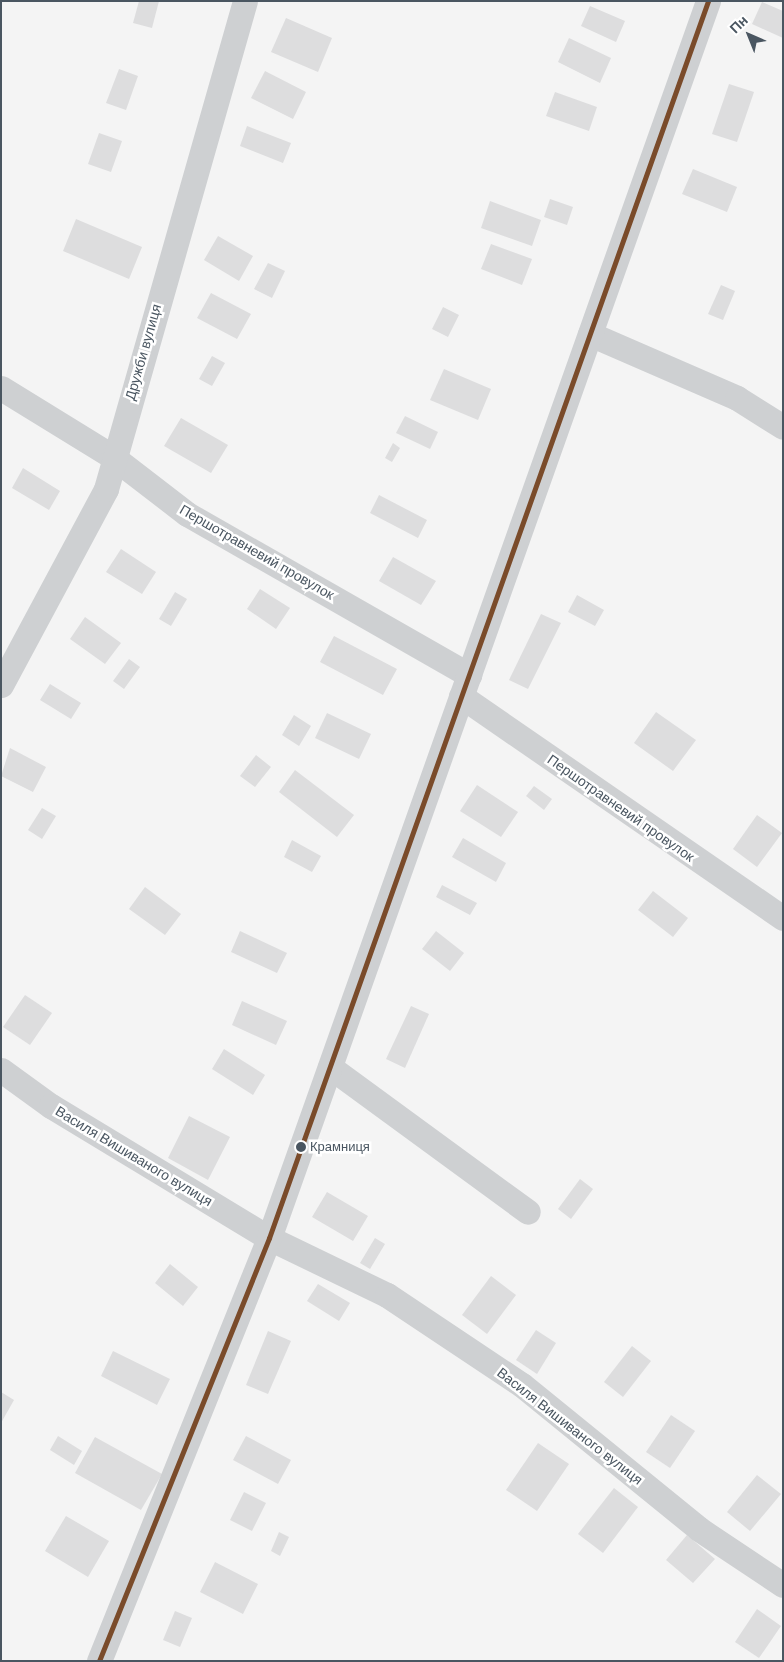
<!DOCTYPE html>
<html>
<head>
<meta charset="utf-8">
<style>
	body { margin:0 }
	#map { position:relative; width:784px; height:1662px; overflow:hidden; background:#f4f4f4; font-family:Arial,sans-serif }
	div>[style] { position:absolute }
	.building>* { inset:0; background:#ddddde }
	.minor>* { height:25px; margin:-12.5px; padding:0 12.5px; transform-origin:12.5px; border-radius:12.5px; background:#ced0d2 }
	.bus-1>* { height:5px; margin:-2.5px; padding:0 2.5px; transform-origin:2.5px; border-radius:2.5px; background:#7a4b2a }
	.dots>* { width:14px; height:14px; translate:-50% -50%; box-sizing:border-box; border:2px solid #fff; border-radius:50% }
	span { translate:-50% -50%; white-space:nowrap; text-align:center; line-height:1.15; -webkit-text-stroke:5px #fff; paint-order:stroke }
	.bus-label { font-size:13px; color:#4a5661 }
	.left { translate:0 -50%; text-align:left }
	.street-label { font-size:14px; color:#4a5661 }
	.frame { position:absolute; inset:0; border:2px solid #4a5661; pointer-events:none }
	.north { position:absolute; left:724px; top:10px; width:50px; height:50px; -webkit-text-stroke:4px #fff; paint-order:stroke; rotate:316deg; font-size:14px; font-weight:700; line-height:20px; text-align:center; color:#4a5661 }
	.north::after { content:''; display:block; margin:auto; width:18px; height:22px; background:#4a5661; clip-path:polygon(50% 0,100% 100%,50% 72%,0 100%) }
</style>
</head>
<body>
<div id="map">
	<div class="building">
		<div style="clip-path:polygon(139px 1px,159px 1px,152px 28px,133px 23px)"></div>
		<div style="clip-path:polygon(762px 2px,783px 11px,783px 38px,752px 24px)"></div>
		<div style="clip-path:polygon(590px 6px,625px 21px,616px 42px,581px 26px)"></div>
		<div style="clip-path:polygon(286px 18px,332px 38px,318px 72px,271px 52px)"></div>
		<div style="clip-path:polygon(569px 38px,611px 58px,600px 83px,558px 62px)"></div>
		<div style="clip-path:polygon(119px 69px,138px 76px,126px 110px,106px 103px)"></div>
		<div style="clip-path:polygon(265px 71px,306px 92px,293px 119px,251px 98px)"></div>
		<div style="clip-path:polygon(729px 84px,754px 92px,737px 142px,712px 134px)"></div>
		<div style="clip-path:polygon(555px 92px,597px 107px,589px 131px,546px 116px)"></div>
		<div style="clip-path:polygon(247px 126px,291px 143px,283px 163px,240px 146px)"></div>
		<div style="clip-path:polygon(99px 133px,122px 141px,111px 172px,88px 164px)"></div>
		<div style="clip-path:polygon(693px 169px,737px 187px,727px 212px,682px 194px)"></div>
		<div style="clip-path:polygon(550px 199px,573px 207px,567px 225px,544px 217px)"></div>
		<div style="clip-path:polygon(490px 201px,541px 220px,532px 246px,481px 228px)"></div>
		<div style="clip-path:polygon(76px 219px,142px 247px,129px 279px,63px 251px)"></div>
		<div style="clip-path:polygon(218px 236px,253px 256px,239px 281px,204px 260px)"></div>
		<div style="clip-path:polygon(491px 244px,532px 259px,522px 285px,481px 269px)"></div>
		<div style="clip-path:polygon(268px 263px,285px 271px,272px 298px,254px 289px)"></div>
		<div style="clip-path:polygon(721px 285px,735px 291px,723px 320px,708px 314px)"></div>
		<div style="clip-path:polygon(211px 293px,251px 314px,237px 339px,197px 318px)"></div>
		<div style="clip-path:polygon(443px 307px,459px 315px,448px 337px,432px 329px)"></div>
		<div style="clip-path:polygon(212px 356px,225px 363px,212px 386px,199px 379px)"></div>
		<div style="clip-path:polygon(444px 369px,491px 389px,478px 420px,430px 400px)"></div>
		<div style="clip-path:polygon(405px 416px,438px 432px,430px 449px,396px 433px)"></div>
		<div style="clip-path:polygon(181px 418px,228px 445px,211px 473px,164px 446px)"></div>
		<div style="clip-path:polygon(393px 443px,400px 448px,392px 462px,385px 458px)"></div>
		<div style="clip-path:polygon(23px 468px,60px 491px,49px 510px,12px 488px)"></div>
		<div style="clip-path:polygon(379px 495px,427px 520px,418px 538px,370px 513px)"></div>
		<div style="clip-path:polygon(121px 549px,156px 572px,142px 594px,106px 572px)"></div>
		<div style="clip-path:polygon(393px 557px,436px 581px,421px 605px,379px 581px)"></div>
		<div style="clip-path:polygon(260px 589px,290px 608px,276px 629px,247px 609px)"></div>
		<div style="clip-path:polygon(175px 592px,187px 599px,171px 626px,159px 619px)"></div>
		<div style="clip-path:polygon(577px 595px,604px 610px,595px 626px,568px 612px)"></div>
		<div style="clip-path:polygon(541px 614px,561px 623px,528px 689px,509px 680px)"></div>
		<div style="clip-path:polygon(85px 617px,121px 643px,105px 664px,70px 639px)"></div>
		<div style="clip-path:polygon(334px 636px,397px 669px,383px 695px,320px 662px)"></div>
		<div style="clip-path:polygon(129px 659px,140px 667px,124px 689px,113px 681px)"></div>
		<div style="clip-path:polygon(50px 684px,81px 703px,71px 719px,40px 700px)"></div>
		<div style="clip-path:polygon(656px 712px,696px 740px,673px 771px,634px 743px)"></div>
		<div style="clip-path:polygon(327px 713px,371px 734px,359px 759px,315px 738px)"></div>
		<div style="clip-path:polygon(294px 715px,311px 726px,299px 746px,282px 735px)"></div>
		<div style="clip-path:polygon(10px 748px,46px 767px,33px 792px,1px 776px)"></div>
		<div style="clip-path:polygon(256px 755px,271px 767px,255px 787px,240px 776px)"></div>
		<div style="clip-path:polygon(295px 770px,354px 815px,337px 837px,279px 792px)"></div>
		<div style="clip-path:polygon(477px 785px,518px 812px,501px 837px,460px 811px)"></div>
		<div style="clip-path:polygon(534px 786px,552px 799px,544px 810px,526px 796px)"></div>
		<div style="clip-path:polygon(42px 808px,56px 816px,42px 839px,28px 830px)"></div>
		<div style="clip-path:polygon(757px 815px,782px 833px,757px 867px,733px 849px)"></div>
		<div style="clip-path:polygon(463px 838px,506px 863px,496px 882px,452px 857px)"></div>
		<div style="clip-path:polygon(292px 840px,321px 856px,312px 872px,284px 857px)"></div>
		<div style="clip-path:polygon(442px 885px,477px 903px,470px 915px,436px 897px)"></div>
		<div style="clip-path:polygon(145px 887px,181px 914px,165px 935px,129px 909px)"></div>
		<div style="clip-path:polygon(653px 891px,688px 918px,673px 937px,638px 910px)"></div>
		<div style="clip-path:polygon(240px 931px,287px 953px,277px 973px,231px 952px)"></div>
		<div style="clip-path:polygon(436px 931px,464px 953px,450px 971px,422px 949px)"></div>
		<div style="clip-path:polygon(25px 995px,52px 1013px,30px 1045px,3px 1027px)"></div>
		<div style="clip-path:polygon(242px 1001px,287px 1021px,276px 1045px,232px 1025px)"></div>
		<div style="clip-path:polygon(411px 1006px,429px 1014px,405px 1068px,386px 1059px)"></div>
		<div style="clip-path:polygon(224px 1049px,265px 1075px,253px 1095px,212px 1069px)"></div>
		<div style="clip-path:polygon(189px 1116px,230px 1137px,208px 1180px,168px 1158px)"></div>
		<div style="clip-path:polygon(580px 1179px,593px 1189px,571px 1219px,558px 1209px)"></div>
		<div style="clip-path:polygon(327px 1192px,368px 1216px,353px 1241px,312px 1217px)"></div>
		<div style="clip-path:polygon(375px 1238px,385px 1244px,370px 1269px,360px 1263px)"></div>
		<div style="clip-path:polygon(170px 1264px,198px 1287px,183px 1306px,155px 1283px)"></div>
		<div style="clip-path:polygon(491px 1276px,516px 1295px,487px 1334px,462px 1315px)"></div>
		<div style="clip-path:polygon(318px 1284px,350px 1303px,339px 1321px,307px 1301px)"></div>
		<div style="clip-path:polygon(536px 1330px,556px 1343px,537px 1374px,516px 1360px)"></div>
		<div style="clip-path:polygon(268px 1331px,291px 1341px,268px 1394px,246px 1385px)"></div>
		<div style="clip-path:polygon(632px 1346px,651px 1361px,623px 1397px,604px 1382px)"></div>
		<div style="clip-path:polygon(113px 1351px,170px 1379px,157px 1405px,101px 1376px)"></div>
		<div style="clip-path:polygon(1px 1392px,14px 1400px,1px 1423px)"></div>
		<div style="clip-path:polygon(671px 1415px,695px 1431px,670px 1468px,646px 1452px)"></div>
		<div style="clip-path:polygon(58px 1436px,82px 1451px,74px 1465px,50px 1450px)"></div>
		<div style="clip-path:polygon(246px 1436px,291px 1460px,278px 1484px,233px 1460px)"></div>
		<div style="clip-path:polygon(95px 1437px,162px 1474px,141px 1510px,75px 1473px)"></div>
		<div style="clip-path:polygon(538px 1443px,569px 1464px,537px 1511px,506px 1490px)"></div>
		<div style="clip-path:polygon(757px 1475px,781px 1494px,750px 1531px,727px 1512px)"></div>
		<div style="clip-path:polygon(614px 1488px,638px 1507px,603px 1553px,578px 1534px)"></div>
		<div style="clip-path:polygon(244px 1492px,266px 1503px,252px 1531px,230px 1520px)"></div>
		<div style="clip-path:polygon(66px 1516px,109px 1541px,88px 1577px,45px 1551px)"></div>
		<div style="clip-path:polygon(279px 1532px,289px 1537px,280px 1556px,271px 1551px)"></div>
		<div style="clip-path:polygon(687px 1535px,715px 1559px,693px 1583px,666px 1560px)"></div>
		<div style="clip-path:polygon(215px 1562px,258px 1584px,243px 1614px,200px 1592px)"></div>
		<div style="clip-path:polygon(757px 1609px,781px 1626px,759px 1658px,735px 1642px)"></div>
		<div style="clip-path:polygon(175px 1611px,192px 1618px,180px 1647px,163px 1640px)"></div>
	</div>
	<div class="minor">
		<div style="left:590px;top:334px;width:160px;rotate:23.5deg"></div>
		<div style="left:737px;top:398px;width:54px;rotate:32.2deg"></div>
		<div style="left:1px;top:388px;width:132px;rotate:31.6deg"></div>
		<div style="left:113px;top:457px;width:93px;rotate:37.6deg"></div>
		<div style="left:187px;top:514px;width:325px;rotate:29.7deg"></div>
		<div style="left:1px;top:685px;width:222px;rotate:-61.8deg"></div>
		<div style="left:106px;top:489px;width:507px;rotate:-74.1deg"></div>
		<div style="left:461px;top:696px;width:391px;rotate:34.6deg"></div>
		<div style="left:330px;top:1067px;width:245px;rotate:36.2deg"></div>
		<div style="left:1px;top:1070px;width:62px;rotate:35.8deg"></div>
		<div style="left:51px;top:1106px;width:255px;rotate:31.2deg"></div>
		<div style="left:269px;top:1238px;width:131px;rotate:25.8deg"></div>
		<div style="left:387px;top:1295px;width:162px;rotate:33.7deg"></div>
		<div style="left:522px;top:1385px;width:228px;rotate:39.1deg"></div>
		<div style="left:699px;top:1529px;width:101px;rotate:33.7deg"></div>
		<div style="left:99px;top:1661px;width:456px;rotate:-68.1deg"></div>
		<div style="left:269px;top:1238px;width:1313px;rotate:-70.46deg"></div>
	</div>
	<div class="bus-1">
		<div style="left:99px;top:1661px;width:456px;rotate:-68.1deg"></div>
		<div style="left:269px;top:1238px;width:1313px;rotate:-70.46deg"></div>
	</div>
	<div class="dots">
		<div style="left:301px;top:1147px;background:#4a5661"></div>
	</div>
	<div class="bus-label">
		<span class="left" style="left:310px;top:1147px">Крамниця</span>
	</div>
	<div class="street-label">
		<span style="left:143px;top:352px;rotate:-74deg">Дружби вулиця</span>
		<span style="left:257px;top:552px;rotate:30deg">Першотравневий провулок</span>
		<span style="left:621px;top:808px;rotate:35deg">Першотравневий провулок</span>
		<span style="left:134px;top:1156px;rotate:31deg">Василя Вишиваного вулиця</span>
		<span style="left:570px;top:1426px;rotate:38deg">Василя Вишиваного вулиця</span>
	</div>
	<div class="frame"></div>
	<div class="north">Пн</div>
</div>
</body>
</html>
